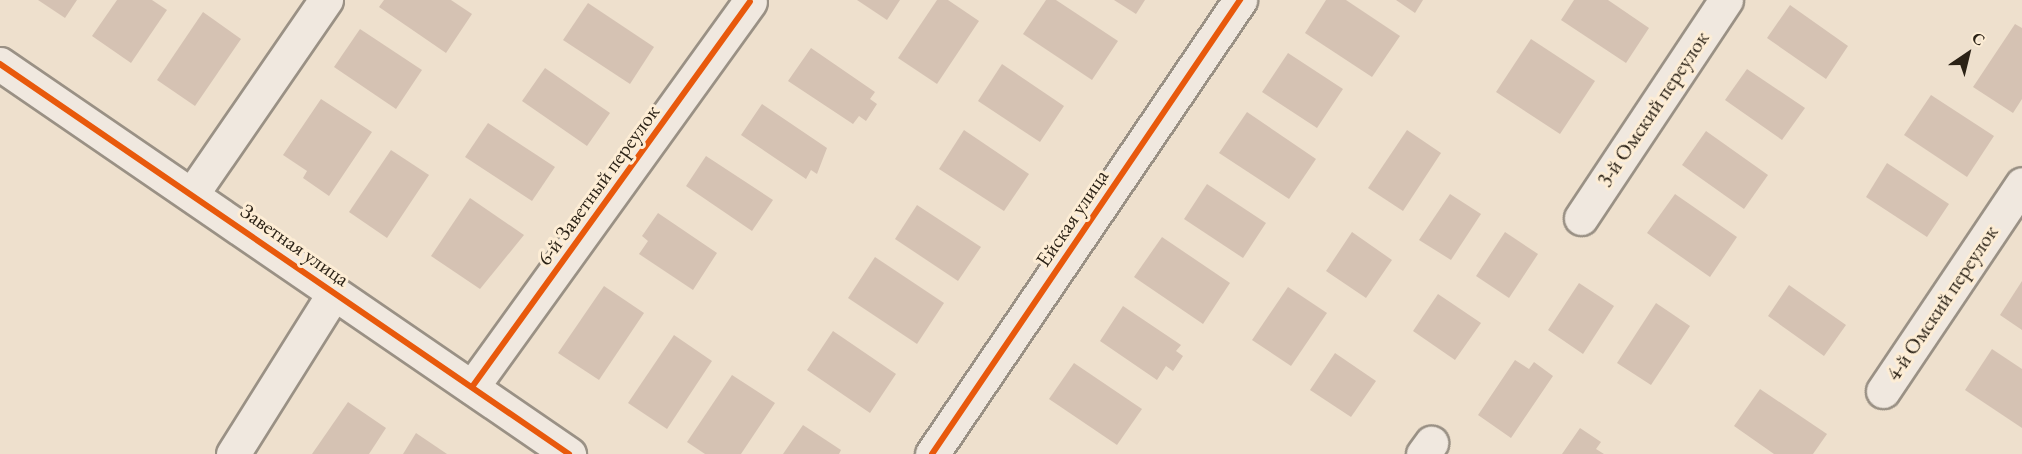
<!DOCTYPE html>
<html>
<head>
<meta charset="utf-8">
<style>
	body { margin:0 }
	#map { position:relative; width:2022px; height:454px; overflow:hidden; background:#eee0cd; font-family:"EB Garamond",serif }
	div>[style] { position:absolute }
	.building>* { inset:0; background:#d5c2b3 }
	.roads { filter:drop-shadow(2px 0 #9a9185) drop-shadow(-2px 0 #9a9185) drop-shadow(0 2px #9a9185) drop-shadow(0 -2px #9a9185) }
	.street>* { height:33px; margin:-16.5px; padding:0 16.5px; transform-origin:16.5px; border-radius:16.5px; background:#f0e8df }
	.cycleway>* { height:6px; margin:-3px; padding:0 3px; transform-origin:3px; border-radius:3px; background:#e8590c }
	span { translate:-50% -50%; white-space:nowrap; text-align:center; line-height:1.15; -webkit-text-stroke:6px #fdedd5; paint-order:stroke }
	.street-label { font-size:21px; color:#2b2216 }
	.north { position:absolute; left:1938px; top:24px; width:60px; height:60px; -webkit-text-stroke:4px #fdedd5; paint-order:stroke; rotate:35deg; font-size:16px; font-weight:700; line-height:24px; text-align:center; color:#2b2216 }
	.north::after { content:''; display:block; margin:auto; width:21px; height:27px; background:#2b2216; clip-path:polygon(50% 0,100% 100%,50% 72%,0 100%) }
</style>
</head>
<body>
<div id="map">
	<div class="building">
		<div style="clip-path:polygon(38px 0,77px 0,65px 18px)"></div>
		<div style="clip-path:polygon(117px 0,152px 0,167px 10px,131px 63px,92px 36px)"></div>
		<div style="clip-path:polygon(384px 0,451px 0,472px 14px,446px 53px,379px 7px)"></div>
		<div style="clip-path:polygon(857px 0,900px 0,887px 20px)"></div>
		<div style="clip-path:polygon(937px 0,948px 0,979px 21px,937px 84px,898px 58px)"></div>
		<div style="clip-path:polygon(1046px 0,1056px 0,1118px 41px,1092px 80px,1023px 34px)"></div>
		<div style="clip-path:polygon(1114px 0,1145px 0,1136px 14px)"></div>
		<div style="clip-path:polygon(1326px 0,1346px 0,1400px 36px,1372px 77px,1305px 33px)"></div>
		<div style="clip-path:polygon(1396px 0,1423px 0,1415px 13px)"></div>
		<div style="clip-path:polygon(1574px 0,1608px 0,1649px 28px,1626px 63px,1561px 20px)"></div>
		<div style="clip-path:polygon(588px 3px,654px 47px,630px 84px,563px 40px)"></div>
		<div style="clip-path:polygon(1790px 5px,1848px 46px,1826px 79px,1767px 38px)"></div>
		<div style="clip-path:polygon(203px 12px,241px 39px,195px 106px,157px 80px)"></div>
		<div style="clip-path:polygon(2015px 24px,2022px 28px,2022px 99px,2013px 113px,1973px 87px)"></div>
		<div style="clip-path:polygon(360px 29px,422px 70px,396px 109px,334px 67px)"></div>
		<div style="clip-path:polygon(1531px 39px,1595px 81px,1560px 134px,1496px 92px)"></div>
		<div style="clip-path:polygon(811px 48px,875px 92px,870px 99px,877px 104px,866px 121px,859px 116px,853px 124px,788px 81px)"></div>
		<div style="clip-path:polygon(1288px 53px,1343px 89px,1317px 128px,1262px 92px)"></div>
		<div style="clip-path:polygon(1002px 64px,1064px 106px,1040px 142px,978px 101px)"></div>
		<div style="clip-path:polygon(545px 68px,610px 113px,587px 146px,522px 101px)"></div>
		<div style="clip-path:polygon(1747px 69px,1805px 108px,1782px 140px,1725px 100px)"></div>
		<div style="clip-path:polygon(1931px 95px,1994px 136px,1967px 177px,1904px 135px)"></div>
		<div style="clip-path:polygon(321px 99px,372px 132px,329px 196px,303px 178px,307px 171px,283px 155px)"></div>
		<div style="clip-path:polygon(762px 104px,827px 148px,817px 174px,811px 170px,806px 179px,741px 135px)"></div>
		<div style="clip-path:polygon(1247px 112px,1316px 159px,1289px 199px,1219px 153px)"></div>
		<div style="clip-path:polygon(488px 123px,555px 167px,532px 201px,465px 157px)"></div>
		<div style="clip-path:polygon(964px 130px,1029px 174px,1004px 211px,939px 169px)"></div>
		<div style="clip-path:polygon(1407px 130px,1441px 153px,1403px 211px,1368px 188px)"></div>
		<div style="clip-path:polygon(1706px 131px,1768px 175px,1744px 209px,1682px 165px)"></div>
		<div style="clip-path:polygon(391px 150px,429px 175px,387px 238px,349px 212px)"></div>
		<div style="clip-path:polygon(706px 156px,773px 200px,752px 231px,686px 186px)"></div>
		<div style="clip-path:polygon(1887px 163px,1949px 204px,1927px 237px,1866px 197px)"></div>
		<div style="clip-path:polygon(1207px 184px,1266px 223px,1243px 258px,1184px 219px)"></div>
		<div style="clip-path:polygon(1450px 194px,1481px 214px,1451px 260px,1419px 240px)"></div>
		<div style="clip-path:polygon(1675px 194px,1737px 237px,1710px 277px,1647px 233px)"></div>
		<div style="clip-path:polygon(470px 198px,524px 235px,480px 289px,431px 256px)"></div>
		<div style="clip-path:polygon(917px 205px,981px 247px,958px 281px,895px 239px)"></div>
		<div style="clip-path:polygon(658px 213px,717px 253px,693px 290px,639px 254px,648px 241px,642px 236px)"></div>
		<div style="clip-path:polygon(1352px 232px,1392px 260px,1366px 298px,1326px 271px)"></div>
		<div style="clip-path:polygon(1505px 232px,1538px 254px,1509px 298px,1476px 276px)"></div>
		<div style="clip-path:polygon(1162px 237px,1230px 283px,1203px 324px,1134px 277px)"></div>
		<div style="clip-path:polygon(875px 257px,944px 303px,917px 344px,848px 298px)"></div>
		<div style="clip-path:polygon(2022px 281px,2022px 330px,2000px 315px)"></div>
		<div style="clip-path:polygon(1579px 283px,1614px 306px,1583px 354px,1548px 330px)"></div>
		<div style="clip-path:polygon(1789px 285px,1846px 325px,1824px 356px,1768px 316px)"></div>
		<div style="clip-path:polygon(604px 286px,644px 313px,599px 380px,558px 353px)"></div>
		<div style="clip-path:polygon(1288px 287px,1327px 313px,1291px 366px,1252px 340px)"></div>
		<div style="clip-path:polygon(1438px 294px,1481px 323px,1455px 360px,1413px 331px)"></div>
		<div style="clip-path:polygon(1656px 303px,1690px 326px,1651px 385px,1617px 363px)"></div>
		<div style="clip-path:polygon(1123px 306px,1181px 345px,1176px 351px,1183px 356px,1173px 371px,1166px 366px,1157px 380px,1100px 341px)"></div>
		<div style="clip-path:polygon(833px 331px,896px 374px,870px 413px,807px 370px)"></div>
		<div style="clip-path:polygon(674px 335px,712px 361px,667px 429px,628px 403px)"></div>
		<div style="clip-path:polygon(1992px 349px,2022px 369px,2022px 428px,1965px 390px)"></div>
		<div style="clip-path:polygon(1335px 353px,1376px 381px,1351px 417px,1310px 390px)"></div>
		<div style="clip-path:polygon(1515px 360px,1529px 369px,1534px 362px,1553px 376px,1511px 438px,1478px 415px)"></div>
		<div style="clip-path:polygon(1074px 363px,1142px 409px,1117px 445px,1049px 399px)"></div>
		<div style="clip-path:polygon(732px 375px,775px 403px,741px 454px,705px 454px,687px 442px)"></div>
		<div style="clip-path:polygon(1760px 389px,1827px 434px,1813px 454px,1774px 454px,1734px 426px)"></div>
		<div style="clip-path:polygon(348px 402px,386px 428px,369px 454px,312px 454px)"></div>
		<div style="clip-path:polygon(803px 425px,841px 450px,839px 454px,783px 454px)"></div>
		<div style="clip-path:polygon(1580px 428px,1601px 442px,1596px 449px,1604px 454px,1562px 454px)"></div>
		<div style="clip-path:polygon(416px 433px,447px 454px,403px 454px)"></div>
	</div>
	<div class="roads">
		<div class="street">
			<div style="left:0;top:64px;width:690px;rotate:34.43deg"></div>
			<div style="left:192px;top:194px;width:236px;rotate:-55.4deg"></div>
			<div style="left:1581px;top:218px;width:262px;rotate:-56.4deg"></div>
			<div style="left:472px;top:387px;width:475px;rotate:-54.2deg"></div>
			<div style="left:1883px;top:391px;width:249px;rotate:-56.1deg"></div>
			<div style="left:233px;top:454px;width:190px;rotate:-57.9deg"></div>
			<div style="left:932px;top:454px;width:549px;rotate:-55.85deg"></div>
			<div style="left:1423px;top:454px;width:14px;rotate:-54deg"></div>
		</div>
	</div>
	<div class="cycleway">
		<div style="left:0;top:64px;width:690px;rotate:34.43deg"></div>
		<div style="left:472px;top:387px;width:475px;rotate:-54.2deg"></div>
		<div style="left:932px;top:454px;width:549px;rotate:-55.85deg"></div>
	</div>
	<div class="street-label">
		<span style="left:1653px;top:109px;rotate:-56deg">3-й Омский переулок</span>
		<span style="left:598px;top:185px;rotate:-54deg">6-й Заветный переулок</span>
		<span style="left:1072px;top:218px;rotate:-56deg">Ейская улица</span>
		<span style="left:295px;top:245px;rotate:35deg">Заветная улица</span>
		<span style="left:1942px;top:303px;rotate:-56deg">4-й Омский переулок</span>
	</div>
	<div class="north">С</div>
</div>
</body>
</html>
